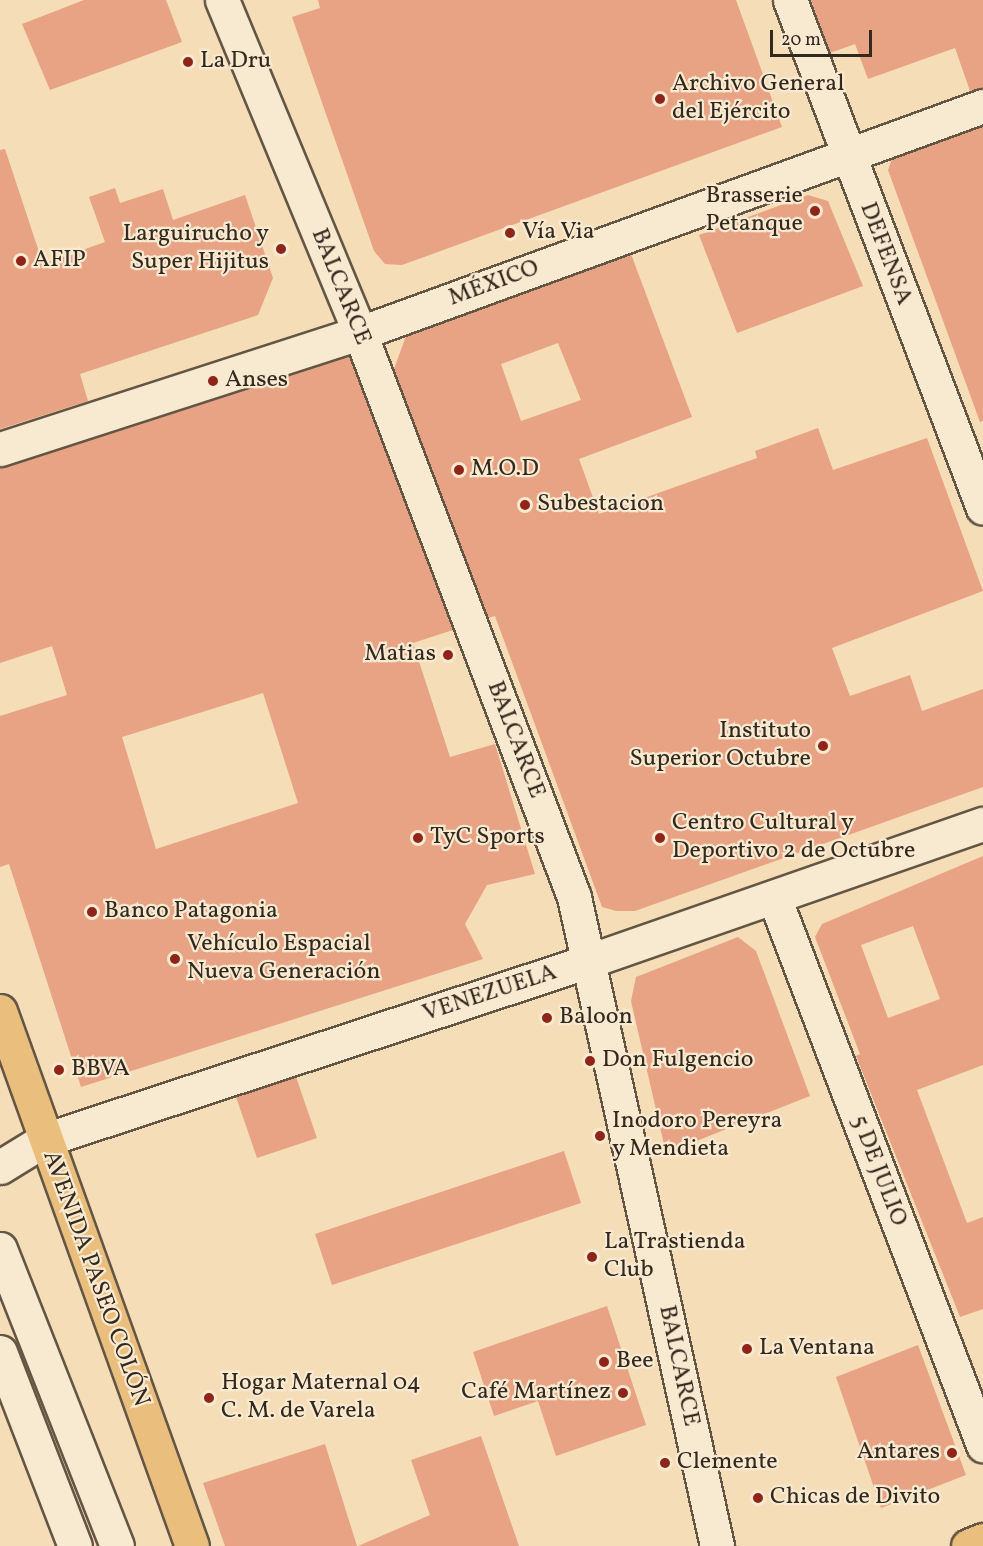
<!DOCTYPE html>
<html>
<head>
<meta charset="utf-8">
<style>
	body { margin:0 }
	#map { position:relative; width:983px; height:1546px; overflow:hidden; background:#f5ddb8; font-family:Vollkorn,serif }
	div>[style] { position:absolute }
	.building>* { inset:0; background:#e8a284 }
	.roads { filter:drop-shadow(2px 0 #645644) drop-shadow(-2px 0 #645644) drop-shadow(0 2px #645644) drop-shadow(0 -2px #645644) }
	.minor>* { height:33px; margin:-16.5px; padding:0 16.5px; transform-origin:16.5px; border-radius:16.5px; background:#f8e9d1 }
	.major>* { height:33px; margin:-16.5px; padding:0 16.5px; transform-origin:16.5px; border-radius:16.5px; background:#eabe7c }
	.dots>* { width:16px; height:16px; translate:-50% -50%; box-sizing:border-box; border:3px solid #f8e9d1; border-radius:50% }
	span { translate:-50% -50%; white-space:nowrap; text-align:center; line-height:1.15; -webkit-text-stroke:4.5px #f8e9d1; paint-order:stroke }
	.poi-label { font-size:24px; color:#34291e }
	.left { translate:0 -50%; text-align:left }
	.right { translate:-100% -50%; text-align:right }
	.street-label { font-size:24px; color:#34291e }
	.scale { position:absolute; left:770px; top:30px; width:102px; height:27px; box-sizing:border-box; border:3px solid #34291e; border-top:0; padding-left:8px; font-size:18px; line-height:21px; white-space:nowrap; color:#34291e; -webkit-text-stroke:4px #f8e9d1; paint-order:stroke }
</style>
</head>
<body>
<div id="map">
	<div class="building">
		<div style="clip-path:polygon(84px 0,166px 0,182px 42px,50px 90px,22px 24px)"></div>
		<div style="clip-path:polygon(318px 0,736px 0,782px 127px,402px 265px,385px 264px,374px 251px,292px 17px,320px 8px)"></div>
		<div style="clip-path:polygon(811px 0,983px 0,983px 88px,970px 91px,955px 48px,868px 79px,855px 44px,830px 53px)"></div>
		<div style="clip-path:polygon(983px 126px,983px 421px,980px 422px,888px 170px,892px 159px)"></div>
		<div style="clip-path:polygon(5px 149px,43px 264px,105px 242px,89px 197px,115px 188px,120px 203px,163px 189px,173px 220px,245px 195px,273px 278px,258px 315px,80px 374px,88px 401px,0 429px,0 150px)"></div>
		<div style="clip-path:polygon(808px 195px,828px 201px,863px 286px,737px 333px,699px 235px)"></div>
		<div style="clip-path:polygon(evenodd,631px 254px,692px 417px,579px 459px,599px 514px,757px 458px,755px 451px,818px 428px,833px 470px,927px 438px,983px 591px,832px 648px,850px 696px,910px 675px,922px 711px,983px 689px,983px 787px,635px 911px,616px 911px,602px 907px,495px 616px,488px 618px,394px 369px,406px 336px,631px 254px,558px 343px,581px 400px,521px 421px,501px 364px,558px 343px)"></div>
		<div style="clip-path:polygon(evenodd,349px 356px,453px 630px,413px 643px,450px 757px,495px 744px,535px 874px,487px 885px,465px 924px,483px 959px,81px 1087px,9px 864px,0 867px,0 716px,67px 695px,52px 646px,0 663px,0 467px,349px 356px,263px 693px,298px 803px,156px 849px,122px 737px,263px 693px)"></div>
		<div style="clip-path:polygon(evenodd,983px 856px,983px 1065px,917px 1090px,967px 1223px,983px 1217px,983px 1309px,960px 1317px,856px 1056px,860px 1054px,815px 937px,822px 924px,983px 856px,913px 926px,940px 999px,888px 1018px,861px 945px,913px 926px)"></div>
		<div style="clip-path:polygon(738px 937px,756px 951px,810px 1096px,666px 1153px,631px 1001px,636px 977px)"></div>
		<div style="clip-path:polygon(296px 1077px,317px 1138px,257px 1158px,236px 1097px)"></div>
		<div style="clip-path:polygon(564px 1151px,581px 1203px,332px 1285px,315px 1234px)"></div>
		<div style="clip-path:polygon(607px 1306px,646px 1425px,556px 1456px,538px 1401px,494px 1416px,473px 1352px)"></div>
		<div style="clip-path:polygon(918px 1345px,966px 1475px,881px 1508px,836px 1377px)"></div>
		<div style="clip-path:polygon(481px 1436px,519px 1546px,358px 1546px,430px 1515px,411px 1460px)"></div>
		<div style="clip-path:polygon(325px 1444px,357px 1546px,225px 1546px,203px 1483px)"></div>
	</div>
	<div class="roads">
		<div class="minor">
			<div style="left:222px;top:0;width:360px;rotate:67.5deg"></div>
			<div style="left:360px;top:333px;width:603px;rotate:69.22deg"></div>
			<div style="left:574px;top:897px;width:665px;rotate:77.57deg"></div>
			<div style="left:790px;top:0;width:543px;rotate:69.2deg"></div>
			<div style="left:0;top:449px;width:378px;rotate:-17.9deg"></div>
			<div style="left:360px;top:333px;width:663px;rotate:-20.02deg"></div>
			<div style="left:774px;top:897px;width:587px;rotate:69.12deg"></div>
			<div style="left:0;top:1167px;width:52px;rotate:-31.5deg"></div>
			<div style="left:44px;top:1140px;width:574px;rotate:-18.18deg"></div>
			<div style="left:589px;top:961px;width:417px;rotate:-19.2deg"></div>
			<div style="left:0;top:1249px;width:319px;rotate:68.5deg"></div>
			<div style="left:0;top:1352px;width:208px;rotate:68.9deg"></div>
		</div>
		<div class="major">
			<div style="left:0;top:1011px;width:568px;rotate:70.26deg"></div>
			<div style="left:968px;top:1546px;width:16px;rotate:-22deg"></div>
		</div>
	</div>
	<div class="dots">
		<div style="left:188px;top:62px;background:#8f2418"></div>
		<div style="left:660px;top:99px;background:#8f2418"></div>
		<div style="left:815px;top:211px;background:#8f2418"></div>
		<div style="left:510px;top:233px;background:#8f2418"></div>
		<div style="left:281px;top:249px;background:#8f2418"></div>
		<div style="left:21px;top:261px;background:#8f2418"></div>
		<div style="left:213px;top:381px;background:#8f2418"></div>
		<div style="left:459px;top:470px;background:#8f2418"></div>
		<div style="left:525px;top:505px;background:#8f2418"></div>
		<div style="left:448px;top:655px;background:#8f2418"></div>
		<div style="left:823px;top:746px;background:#8f2418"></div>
		<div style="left:418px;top:838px;background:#8f2418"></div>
		<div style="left:660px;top:838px;background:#8f2418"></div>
		<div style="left:92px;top:912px;background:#8f2418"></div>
		<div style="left:175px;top:959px;background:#8f2418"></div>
		<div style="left:547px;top:1018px;background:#8f2418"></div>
		<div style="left:590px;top:1061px;background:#8f2418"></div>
		<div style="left:59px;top:1070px;background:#8f2418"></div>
		<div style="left:600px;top:1136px;background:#8f2418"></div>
		<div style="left:592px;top:1257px;background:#8f2418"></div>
		<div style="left:747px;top:1349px;background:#8f2418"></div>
		<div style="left:604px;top:1362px;background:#8f2418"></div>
		<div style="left:623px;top:1393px;background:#8f2418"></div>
		<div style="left:209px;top:1398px;background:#8f2418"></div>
		<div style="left:952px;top:1453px;background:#8f2418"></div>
		<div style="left:665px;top:1463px;background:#8f2418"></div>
		<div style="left:758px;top:1498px;background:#8f2418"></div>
	</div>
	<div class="poi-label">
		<span class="left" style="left:200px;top:62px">La Dru</span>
		<span class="left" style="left:672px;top:99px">Archivo General<br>del Ejército</span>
		<span class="right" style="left:803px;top:211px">Brasserie<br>Petanque</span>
		<span class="left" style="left:522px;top:233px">Vía Via</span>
		<span class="right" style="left:269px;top:249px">Larguirucho y<br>Super Hijitus</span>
		<span class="left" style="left:33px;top:261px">AFIP</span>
		<span class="left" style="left:225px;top:381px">Anses</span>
		<span class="left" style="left:471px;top:470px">M.O.D</span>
		<span class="left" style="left:537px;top:505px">Subestacion</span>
		<span class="right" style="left:436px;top:655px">Matias</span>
		<span class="right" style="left:811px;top:746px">Instituto<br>Superior Octubre</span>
		<span class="left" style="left:672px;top:838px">Centro Cultural y<br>Deportivo 2 de Octubre</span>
		<span class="left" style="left:430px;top:838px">TyC Sports</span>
		<span class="left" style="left:104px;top:912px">Banco Patagonia</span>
		<span class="left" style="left:187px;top:959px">Vehículo Espacial<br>Nueva Generación</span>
		<span class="left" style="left:559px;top:1018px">Baloon</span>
		<span class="left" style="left:602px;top:1061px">Don Fulgencio</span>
		<span class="left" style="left:71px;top:1070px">BBVA</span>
		<span class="left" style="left:612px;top:1136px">Inodoro Pereyra<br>y Mendieta</span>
		<span class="left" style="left:604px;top:1257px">La Trastienda<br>Club</span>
		<span class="left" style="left:759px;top:1349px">La Ventana</span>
		<span class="left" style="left:616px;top:1362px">Bee</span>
		<span class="left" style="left:221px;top:1398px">Hogar Maternal 04<br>C. M. de Varela</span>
		<span class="right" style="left:611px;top:1393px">Café Martínez</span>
		<span class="right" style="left:940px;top:1453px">Antares</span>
		<span class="left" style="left:677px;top:1463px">Clemente</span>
		<span class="left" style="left:770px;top:1498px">Chicas de Divito</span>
	</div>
	<div class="street-label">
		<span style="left:885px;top:254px;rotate:69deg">DEFENSA</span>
		<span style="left:494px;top:284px;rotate:-20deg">MÉXICO</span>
		<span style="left:340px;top:287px;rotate:68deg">BALCARCE</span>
		<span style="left:515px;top:740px;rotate:69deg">BALCARCE</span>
		<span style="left:490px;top:994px;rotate:-18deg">VENEZUELA</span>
		<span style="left:878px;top:1171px;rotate:69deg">5 DE JULIO</span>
		<span style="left:95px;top:1279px;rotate:70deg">AVENIDA PASEO COLÓN</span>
		<span style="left:678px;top:1366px;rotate:78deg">BALCARCE</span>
	</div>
	<div class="scale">20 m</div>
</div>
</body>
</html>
